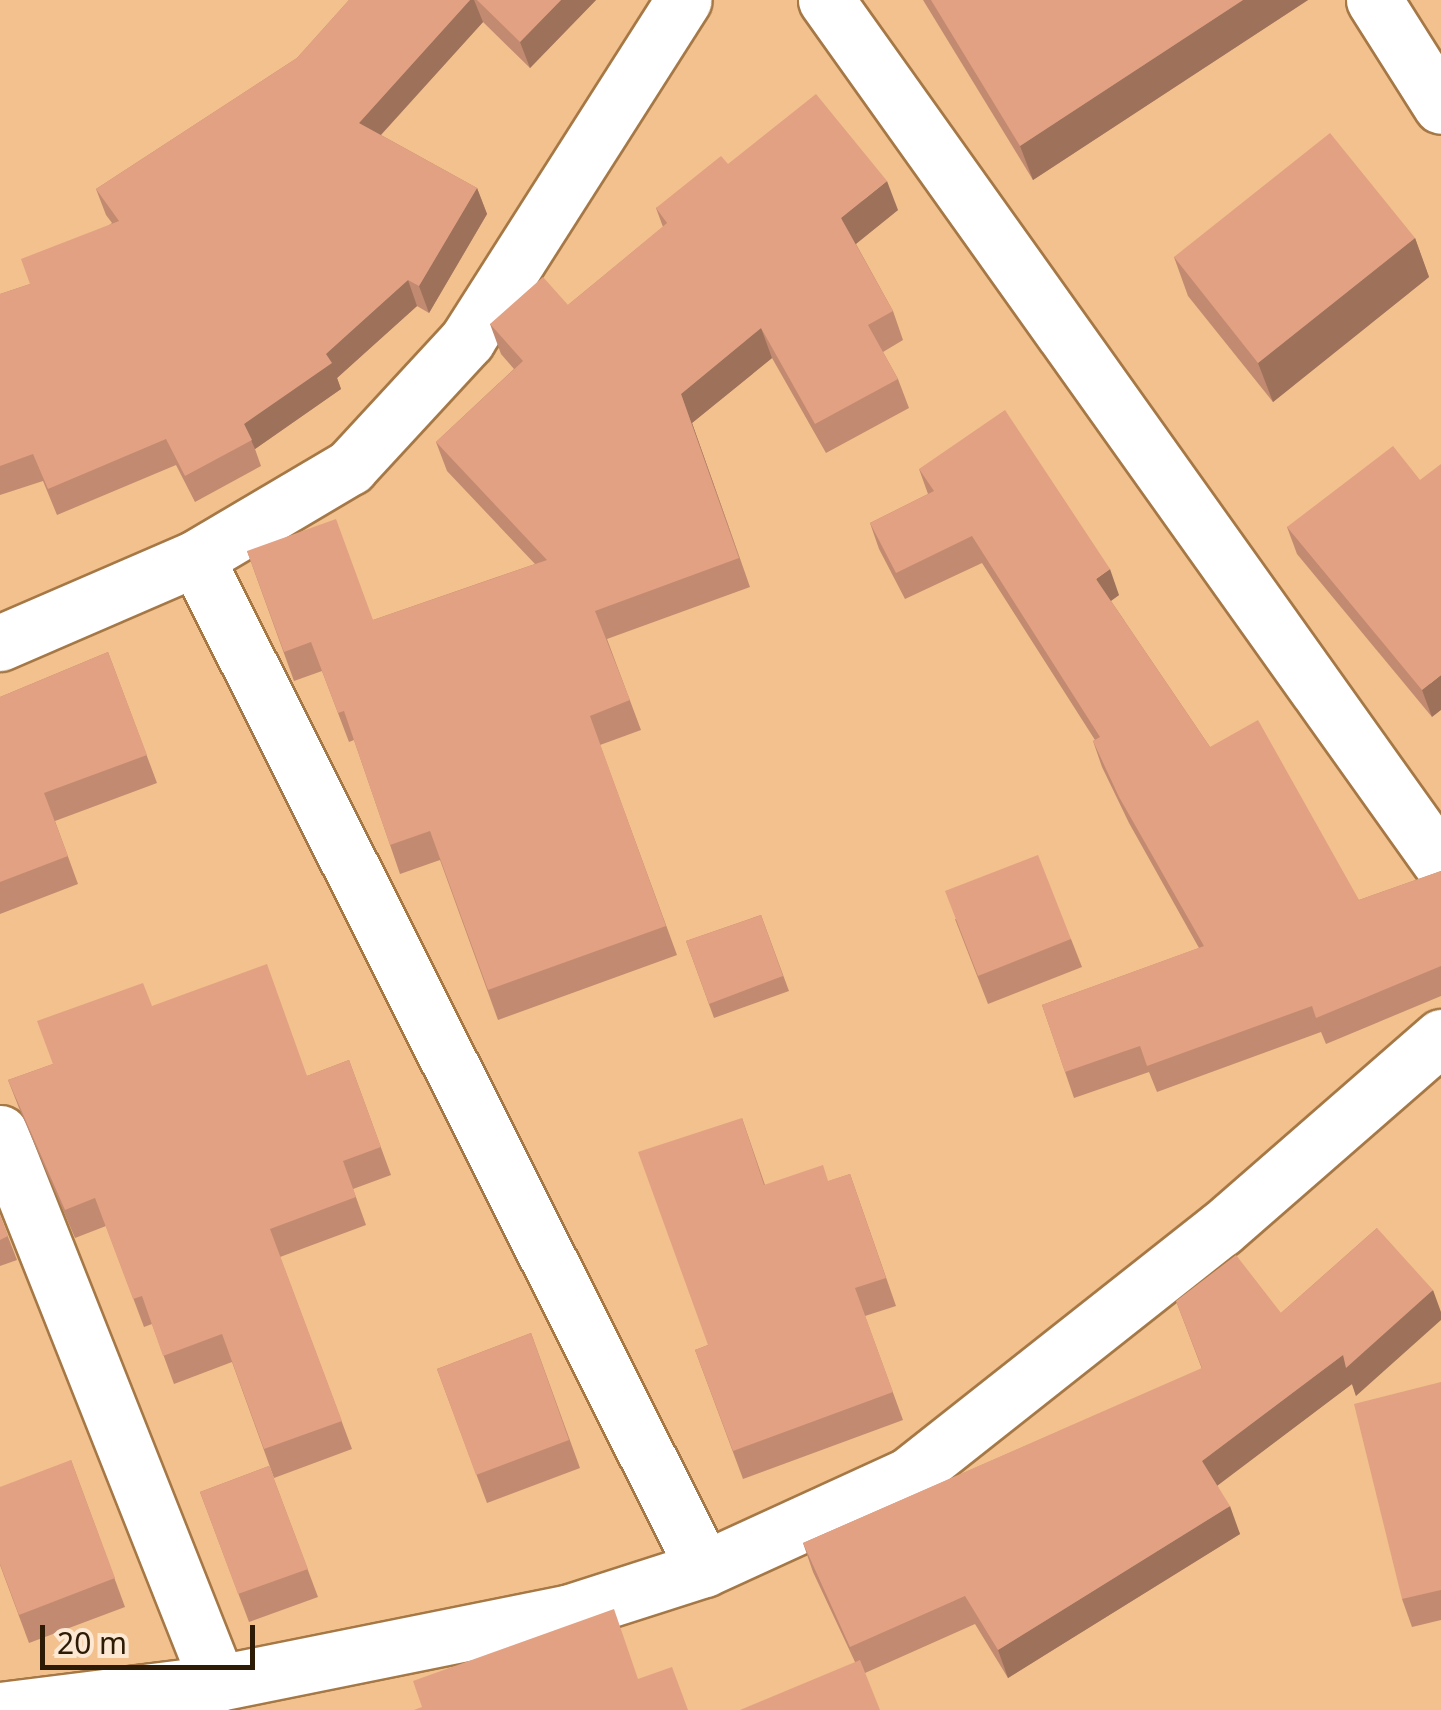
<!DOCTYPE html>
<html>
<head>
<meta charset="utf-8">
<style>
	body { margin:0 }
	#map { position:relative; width:1441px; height:1710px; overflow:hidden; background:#f2c18d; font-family:"Noto Sans",sans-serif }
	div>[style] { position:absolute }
	.roads { filter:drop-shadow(2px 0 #a57846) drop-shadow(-2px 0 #a57846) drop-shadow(0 2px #a57846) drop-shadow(0 -2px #a57846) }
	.street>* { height:55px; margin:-27.5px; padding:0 27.5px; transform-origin:27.5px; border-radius:27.5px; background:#fff }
	.secondary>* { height:55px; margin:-27.5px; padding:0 27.5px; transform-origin:27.5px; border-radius:27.5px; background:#fff }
	.wall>* { inset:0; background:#c28a70 }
	.shaded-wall>* { inset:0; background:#9e715b }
	.building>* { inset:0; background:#e1a182 }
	span { translate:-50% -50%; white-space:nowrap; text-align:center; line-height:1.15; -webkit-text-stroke:8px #fde8d4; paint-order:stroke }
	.scale { position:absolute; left:40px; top:1625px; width:215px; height:45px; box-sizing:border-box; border:5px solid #2d1b06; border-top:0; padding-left:12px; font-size:30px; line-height:35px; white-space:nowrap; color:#2d1b06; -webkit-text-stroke:8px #fde8d4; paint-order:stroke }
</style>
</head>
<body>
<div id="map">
	<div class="roads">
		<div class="street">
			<div style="left:1374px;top:0;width:125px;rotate:57.7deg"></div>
			<div style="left:196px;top:558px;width:1131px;rotate:63.32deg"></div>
			<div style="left:0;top:643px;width:214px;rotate:-23.4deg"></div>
			<div style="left:196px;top:558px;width:179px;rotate:-30.6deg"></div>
			<div style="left:350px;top:467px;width:173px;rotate:-47.3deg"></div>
			<div style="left:467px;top:340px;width:403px;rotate:-57.5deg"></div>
			<div style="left:0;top:1133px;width:592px;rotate:68.38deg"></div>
			<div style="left:0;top:1710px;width:220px;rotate:-7.1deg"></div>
			<div style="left:218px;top:1683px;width:359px;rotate:-11.4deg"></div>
			<div style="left:570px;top:1612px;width:141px;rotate:-17.8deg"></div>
			<div style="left:704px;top:1569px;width:226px;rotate:-24.6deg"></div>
			<div style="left:909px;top:1475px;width:397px;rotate:-38.3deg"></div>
			<div style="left:1221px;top:1229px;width:292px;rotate:-41.1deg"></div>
		</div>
		<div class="secondary">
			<div style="left:826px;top:0;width:1060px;rotate:54.53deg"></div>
		</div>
	</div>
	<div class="wall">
		<div style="clip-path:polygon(349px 0,596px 0,530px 68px,483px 22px,381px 135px,477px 188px,487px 214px,429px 313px,417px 306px,337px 378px,341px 389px,255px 449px,261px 466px,195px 502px,176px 465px,57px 515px,43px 481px,0 495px,0 294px,30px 284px,112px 223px,106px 215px,96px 189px,297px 58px)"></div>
		<div style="clip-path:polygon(923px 0,1308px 0,1033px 180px)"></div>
		<div style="clip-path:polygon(728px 164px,898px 210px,856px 244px,893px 311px,903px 340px,883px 352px,898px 379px,909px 408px,826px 453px,772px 358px,692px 423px,750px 587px,607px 639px,641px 730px,600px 745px,677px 955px,498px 1020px,440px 860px,400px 874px,354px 740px,349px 742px,322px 671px,294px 681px,247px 551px,373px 620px,535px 564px,447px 471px,436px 442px,514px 369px,501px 354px,490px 324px,568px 305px,663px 227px,656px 208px)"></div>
		<div style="clip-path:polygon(1415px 238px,1429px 277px,1273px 402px,1188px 296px,1174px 257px)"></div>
		<div style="clip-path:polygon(919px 469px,1119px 595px,1111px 601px,1210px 747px,1359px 900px,1441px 871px,1441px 996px,1326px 1044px,1321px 1032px,1157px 1092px,1149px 1072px,1074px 1098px,1042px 1005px,1199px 948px,1129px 823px,1102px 767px,1093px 741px,1095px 740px,982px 563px,905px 599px,879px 549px,870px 523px,928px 494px)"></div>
		<div style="clip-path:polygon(1420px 480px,1432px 717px,1297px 554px,1287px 527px)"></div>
		<div style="clip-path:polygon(108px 652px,157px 783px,55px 821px,78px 884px,0 914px,0 697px)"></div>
		<div style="clip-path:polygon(761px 915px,789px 991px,714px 1018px,686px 941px)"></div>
		<div style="clip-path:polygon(955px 919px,1071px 939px,1082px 967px,988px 1004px)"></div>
		<div style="clip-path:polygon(152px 1006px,307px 1076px,349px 1060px,391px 1175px,353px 1189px,366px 1225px,280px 1257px,352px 1449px,274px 1478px,232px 1362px,174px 1384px,152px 1324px,144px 1327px,106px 1226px,75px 1238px,19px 1108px,8px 1080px,53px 1064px)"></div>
		<div style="clip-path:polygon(742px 1118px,765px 1185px,829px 1181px,850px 1174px,896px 1306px,865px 1316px,903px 1420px,743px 1479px,695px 1350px,708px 1345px)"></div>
		<div style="clip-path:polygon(0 1216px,17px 1260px,0 1266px)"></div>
		<div style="clip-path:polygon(1377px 1228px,1356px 1396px,1352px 1384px,1217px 1485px,1240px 1534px,1008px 1678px,975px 1624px,865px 1673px,855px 1662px,813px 1572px,803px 1543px,1202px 1369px,1176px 1301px,1281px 1313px)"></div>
		<div style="clip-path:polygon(531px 1333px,580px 1468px,487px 1503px,437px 1369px)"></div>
		<div style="clip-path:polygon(1441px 1382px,1441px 1620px,1412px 1627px,1402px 1599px)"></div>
		<div style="clip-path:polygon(71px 1460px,125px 1607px,29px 1643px,0 1565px)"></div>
		<div style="clip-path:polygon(269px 1466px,318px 1597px,249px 1622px,200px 1492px)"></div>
	</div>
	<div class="shaded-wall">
		<div style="clip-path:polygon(470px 0,474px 0,483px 22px,368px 149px,359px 123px)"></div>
		<div style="clip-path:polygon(561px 0,596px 0,530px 68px,520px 42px)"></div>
		<div style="clip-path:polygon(1243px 0,1308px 0,1033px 180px,1020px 146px)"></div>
		<div style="clip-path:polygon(887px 181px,898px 210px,852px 247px,841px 218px)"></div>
		<div style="clip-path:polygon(477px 188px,487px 214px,429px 313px,419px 286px)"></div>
		<div style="clip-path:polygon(1415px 238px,1429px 277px,1273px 402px,1258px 363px)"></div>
		<div style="clip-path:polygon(408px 280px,417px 306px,337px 378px,341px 389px,255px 449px,244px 424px)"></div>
		<div style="clip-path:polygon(761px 328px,772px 358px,692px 423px,750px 587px,681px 394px)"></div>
		<div style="clip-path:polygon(1110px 569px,1119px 595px,1105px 605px,1096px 579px)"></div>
		<div style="clip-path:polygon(1441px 675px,1441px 710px,1432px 717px,1422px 690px)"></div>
		<div style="clip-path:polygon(1433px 1290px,1441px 1312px,1441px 1320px,1356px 1396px,1352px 1384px,1213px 1489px,1202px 1461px,1343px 1355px)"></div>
		<div style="clip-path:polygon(1230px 1506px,1240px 1534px,1008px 1678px,998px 1650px)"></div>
	</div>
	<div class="building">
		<div style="clip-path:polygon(349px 0,470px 0,359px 123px,477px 188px,419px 286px,408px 280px,326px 354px,332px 363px,244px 424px,252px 440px,185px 476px,166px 439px,48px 489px,33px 454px,0 466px,0 294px,30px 284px,21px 259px,119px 221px,96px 189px,297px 58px)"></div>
		<div style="clip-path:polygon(477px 0,561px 0,520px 42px)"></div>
		<div style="clip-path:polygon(931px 0,1243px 0,1020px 146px)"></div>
		<div style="clip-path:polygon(816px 94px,887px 181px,841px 218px,893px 311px,868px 325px,898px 379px,815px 424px,761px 328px,681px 394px,739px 558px,595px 611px,630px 700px,590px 716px,666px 926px,488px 990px,430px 831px,390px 845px,344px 711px,338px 713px,311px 642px,284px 652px,247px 551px,336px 519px,373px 620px,547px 560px,436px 442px,523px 361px,490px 324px,543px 277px,568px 305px,667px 223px,656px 208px,721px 156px,728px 164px)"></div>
		<div style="clip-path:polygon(1330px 133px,1415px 238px,1258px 363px,1174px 257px)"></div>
		<div style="clip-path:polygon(1005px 410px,1110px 569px,1096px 579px,1210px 747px,1258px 720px,1359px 900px,1441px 871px,1441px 966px,1316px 1018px,1312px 1006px,1147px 1066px,1140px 1046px,1065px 1072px,1042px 1005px,1204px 946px,1119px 797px,1093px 741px,1100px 737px,972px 536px,896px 573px,870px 523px,934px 491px,919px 469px)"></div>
		<div style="clip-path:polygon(1393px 446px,1420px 480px,1441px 464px,1441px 675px,1422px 690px,1287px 527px)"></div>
		<div style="clip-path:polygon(108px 652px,147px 755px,44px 793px,68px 856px,0 882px,0 697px)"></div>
		<div style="clip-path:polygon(1038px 855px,1071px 939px,978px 976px,945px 891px)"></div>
		<div style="clip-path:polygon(761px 915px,783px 976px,709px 1004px,686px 941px)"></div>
		<div style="clip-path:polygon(267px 964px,307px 1076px,349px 1060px,381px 1147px,343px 1161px,356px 1197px,270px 1229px,342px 1421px,264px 1449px,222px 1334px,163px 1356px,142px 1296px,133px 1299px,95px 1198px,65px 1210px,8px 1080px,53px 1064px,37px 1021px,143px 983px,152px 1006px)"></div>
		<div style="clip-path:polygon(742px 1118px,764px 1185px,823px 1165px,828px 1181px,850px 1174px,886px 1278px,855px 1288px,893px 1392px,733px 1451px,695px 1350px,708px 1345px,638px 1152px)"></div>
		<div style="clip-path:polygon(0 1216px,8px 1236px,0 1240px)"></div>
		<div style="clip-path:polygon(1377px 1228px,1433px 1290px,1346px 1368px,1343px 1355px,1202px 1461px,1230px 1506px,998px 1650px,965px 1596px,850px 1647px,803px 1543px,1202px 1368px,1176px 1301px,1236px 1255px,1281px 1313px)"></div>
		<div style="clip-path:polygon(531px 1333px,569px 1440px,476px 1475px,437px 1369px)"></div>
		<div style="clip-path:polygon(1441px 1382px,1441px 1590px,1402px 1599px,1354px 1404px)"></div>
		<div style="clip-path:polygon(71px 1460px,115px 1578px,19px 1615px,0 1564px,0 1487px)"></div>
		<div style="clip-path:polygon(269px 1466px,308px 1569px,238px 1594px,200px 1492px)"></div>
		<div style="clip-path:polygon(614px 1609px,638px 1679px,672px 1667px,688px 1710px,414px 1710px,422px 1707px,413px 1681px)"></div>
		<div style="clip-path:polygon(860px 1660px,880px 1710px,740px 1710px)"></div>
	</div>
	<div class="scale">20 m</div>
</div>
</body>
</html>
